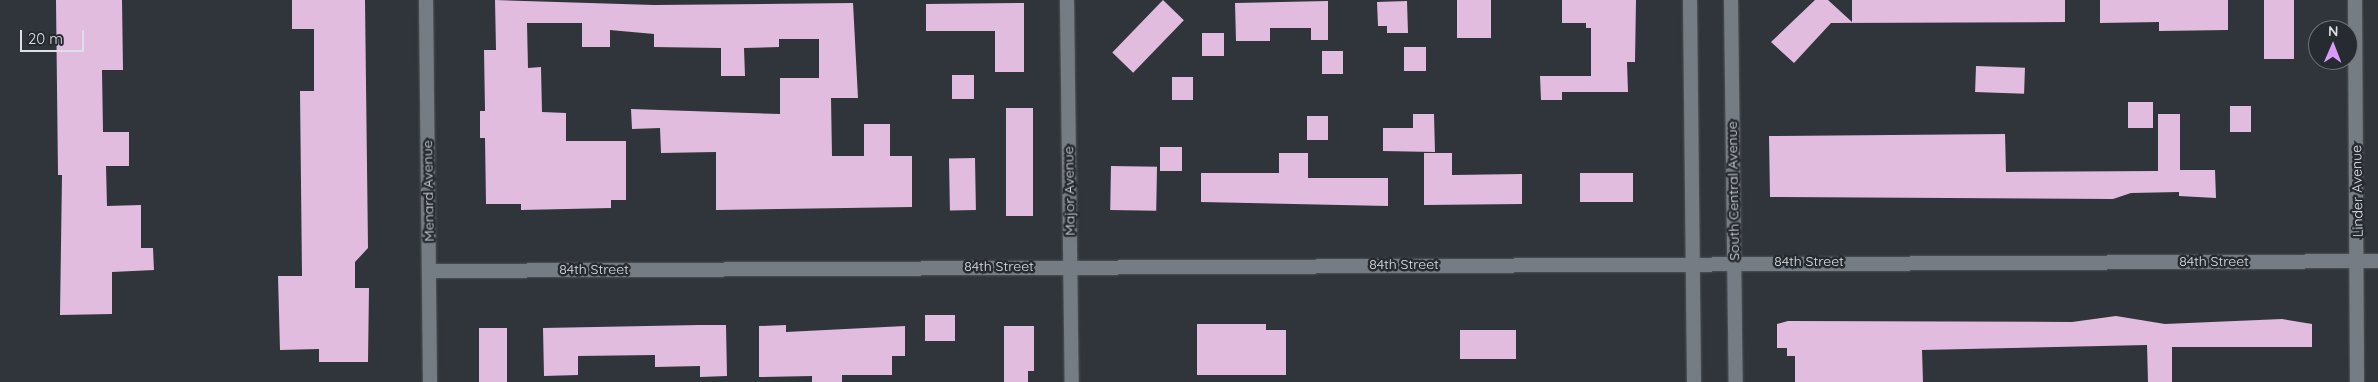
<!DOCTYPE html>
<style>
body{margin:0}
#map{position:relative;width:2378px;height:382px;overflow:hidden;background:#30353b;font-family:Quicksand,sans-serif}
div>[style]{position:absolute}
.building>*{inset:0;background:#e1bcdf;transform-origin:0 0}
.roads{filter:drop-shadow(0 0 1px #4f5458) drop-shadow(0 0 1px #4f5458)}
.minor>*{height:14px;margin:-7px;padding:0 7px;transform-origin:7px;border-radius:7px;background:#767c83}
.tertiary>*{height:14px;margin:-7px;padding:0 7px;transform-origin:7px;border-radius:7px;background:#767c83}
span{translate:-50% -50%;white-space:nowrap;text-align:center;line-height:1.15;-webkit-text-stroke:5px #262b31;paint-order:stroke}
.street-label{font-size:14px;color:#dde0e4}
.north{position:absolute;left:2308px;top:20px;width:50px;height:50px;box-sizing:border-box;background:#262b31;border:1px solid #6f7379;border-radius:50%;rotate:1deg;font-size:14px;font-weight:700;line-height:20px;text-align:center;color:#dde0e4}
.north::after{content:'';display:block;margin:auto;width:18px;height:22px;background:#da9af7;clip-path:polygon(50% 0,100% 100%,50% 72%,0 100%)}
.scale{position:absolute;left:20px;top:30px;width:64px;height:22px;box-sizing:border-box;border:2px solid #dde0e4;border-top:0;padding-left:6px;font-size:15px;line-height:18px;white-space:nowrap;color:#dde0e4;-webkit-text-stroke:4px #262b31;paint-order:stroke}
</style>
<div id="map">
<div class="building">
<div style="clip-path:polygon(56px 0,122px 0,123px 70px,102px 70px,103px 132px,129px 132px,129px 166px,106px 166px,107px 206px,141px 205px,141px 248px,153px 248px,154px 270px,112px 272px,112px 314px,60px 315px,62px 175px,58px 175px)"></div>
<div style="clip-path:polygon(292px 0,365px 0,368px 248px,355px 262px,355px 288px,369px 288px,368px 362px,319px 362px,319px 349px,280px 350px,278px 276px,302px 276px,300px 91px,314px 91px,314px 29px,292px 29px)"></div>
<div style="clip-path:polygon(495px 0,654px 5px,853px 3px,858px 98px,831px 98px,832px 156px,864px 156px,864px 124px,890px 124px,890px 156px,912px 156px,912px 207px,716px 210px,716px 152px,661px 153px,660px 128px,632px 129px,631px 109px,780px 114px,780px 78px,819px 78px,819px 39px,779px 39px,779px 47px,744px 48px,745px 76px,721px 76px,721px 48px,654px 47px,654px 34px,610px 30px,610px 47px,582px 47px,582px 23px,527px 23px,528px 68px,541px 67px,542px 112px,566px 113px,566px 141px,626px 141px,626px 200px,611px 200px,611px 208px,521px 210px,521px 204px,486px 204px,485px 138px,480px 138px,480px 111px,485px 111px,484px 50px,496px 50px)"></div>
<div style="left:1163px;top:0;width:29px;height:73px;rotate:44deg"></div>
<div style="left:1457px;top:0;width:34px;height:38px"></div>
<div style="clip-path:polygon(1562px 0,1636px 0,1635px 62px,1627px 62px,1628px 92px,1562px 92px,1562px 100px,1541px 100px,1540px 76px,1591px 76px,1591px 28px,1586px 28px,1586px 23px,1562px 23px)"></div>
<div style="clip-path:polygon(1815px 0,1828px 0,1852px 22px,1852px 0,2065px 0,2065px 22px,1831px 23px,1794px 63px,1771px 42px)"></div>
<div style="clip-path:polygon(2100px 0,2228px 0,2228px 30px,2159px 31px,2159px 22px,2100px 23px)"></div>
<div style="left:2264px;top:0;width:30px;height:59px"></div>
<div style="clip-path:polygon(1328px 1px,1328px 40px,1311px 40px,1311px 28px,1270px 28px,1270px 41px,1236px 41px,1235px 3px)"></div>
<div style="clip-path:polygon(1407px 1px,1408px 33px,1387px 33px,1387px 26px,1378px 26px,1377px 2px)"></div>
<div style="clip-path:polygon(1024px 3px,1024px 72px,995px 72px,995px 31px,926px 31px,926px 4px)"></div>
<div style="left:1202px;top:33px;width:22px;height:23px"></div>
<div style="left:1404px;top:47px;width:22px;height:24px"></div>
<div style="left:1322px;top:51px;width:21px;height:23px"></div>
<div style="left:1976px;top:66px;width:49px;height:26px;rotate:2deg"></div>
<div style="left:952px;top:75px;width:22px;height:24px"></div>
<div style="left:1172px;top:77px;width:21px;height:23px"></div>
<div style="left:2128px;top:102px;width:25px;height:26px"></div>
<div style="left:2230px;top:106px;width:21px;height:26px"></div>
<div style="left:1006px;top:108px;width:27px;height:108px"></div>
<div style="clip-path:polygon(1413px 114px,1434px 114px,1435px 152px,1383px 151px,1383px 128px,1413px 128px)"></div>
<div style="clip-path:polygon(2158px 114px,2180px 114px,2180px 170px,2215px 170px,2216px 198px,2179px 196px,2179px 192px,2131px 193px,2113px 199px,1770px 197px,1769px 136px,2005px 134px,2006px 172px,2158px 171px)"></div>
<div style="left:1307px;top:116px;width:21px;height:24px"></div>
<div style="left:1160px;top:147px;width:22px;height:24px"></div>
<div style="clip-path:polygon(1279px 153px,1308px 153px,1308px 178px,1388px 178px,1388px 206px,1201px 202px,1201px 173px,1279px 173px)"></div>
<div style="clip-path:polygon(1424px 153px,1452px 153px,1452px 175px,1522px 174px,1522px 204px,1424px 205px)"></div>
<div style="left:975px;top:158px;width:52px;height:26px;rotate:89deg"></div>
<div style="left:1111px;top:166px;width:46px;height:44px;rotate:1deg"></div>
<div style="left:1580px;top:173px;width:53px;height:29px"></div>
<div style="left:925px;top:315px;width:30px;height:26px"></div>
<div style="clip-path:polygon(2116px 316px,2165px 324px,2282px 319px,2312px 324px,2312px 347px,2172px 347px,2172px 382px,2148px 382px,2147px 345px,1922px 350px,1923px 382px,1795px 382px,1795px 356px,1787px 356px,1787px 348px,1777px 348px,1777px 324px,1788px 321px,2072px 322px)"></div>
<div style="clip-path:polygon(1197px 324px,1266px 324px,1266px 330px,1286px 330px,1286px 375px,1197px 375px)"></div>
<div style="clip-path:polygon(699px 325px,726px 325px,727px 376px,700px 377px,700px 366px,655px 367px,655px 355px,578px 356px,578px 375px,544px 376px,543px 328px)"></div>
<div style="clip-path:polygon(786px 325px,786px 332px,905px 326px,905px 356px,892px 356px,892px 375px,842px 375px,842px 382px,812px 382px,812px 376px,759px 377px,759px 326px)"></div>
<div style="clip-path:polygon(1004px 326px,1034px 326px,1034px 371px,1028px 371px,1028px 382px,1004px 382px)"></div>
<div style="left:479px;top:328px;width:28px;height:54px"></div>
<div style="left:1516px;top:330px;width:29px;height:56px;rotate:90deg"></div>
</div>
<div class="roads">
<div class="minor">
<div style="left:426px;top:0;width:382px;rotate:89.4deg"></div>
<div style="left:1067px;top:0;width:382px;rotate:89.3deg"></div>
<div style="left:2355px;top:0;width:382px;rotate:89.7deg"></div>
<div style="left:429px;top:271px;width:1949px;rotate:-0.29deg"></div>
</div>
<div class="tertiary">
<div style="left:1690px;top:0;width:382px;rotate:89.4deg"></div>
<div style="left:1731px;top:0;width:382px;rotate:89.3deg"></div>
</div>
</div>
<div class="street-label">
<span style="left:428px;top:191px;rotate:-91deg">Menard Avenue</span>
<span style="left:1069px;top:191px;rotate:-91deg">Major Avenue</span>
<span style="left:1733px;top:191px;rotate:-91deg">South Central Avenue</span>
<span style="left:2357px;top:191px;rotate:-91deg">Linder Avenue</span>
<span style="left:1809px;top:261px">84th Street</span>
<span style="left:2214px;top:261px">84th Street</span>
<span style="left:1404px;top:264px">84th Street</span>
<span style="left:999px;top:266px">84th Street</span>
<span style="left:594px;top:269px">84th Street</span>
</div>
<div class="north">N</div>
<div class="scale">20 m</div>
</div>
